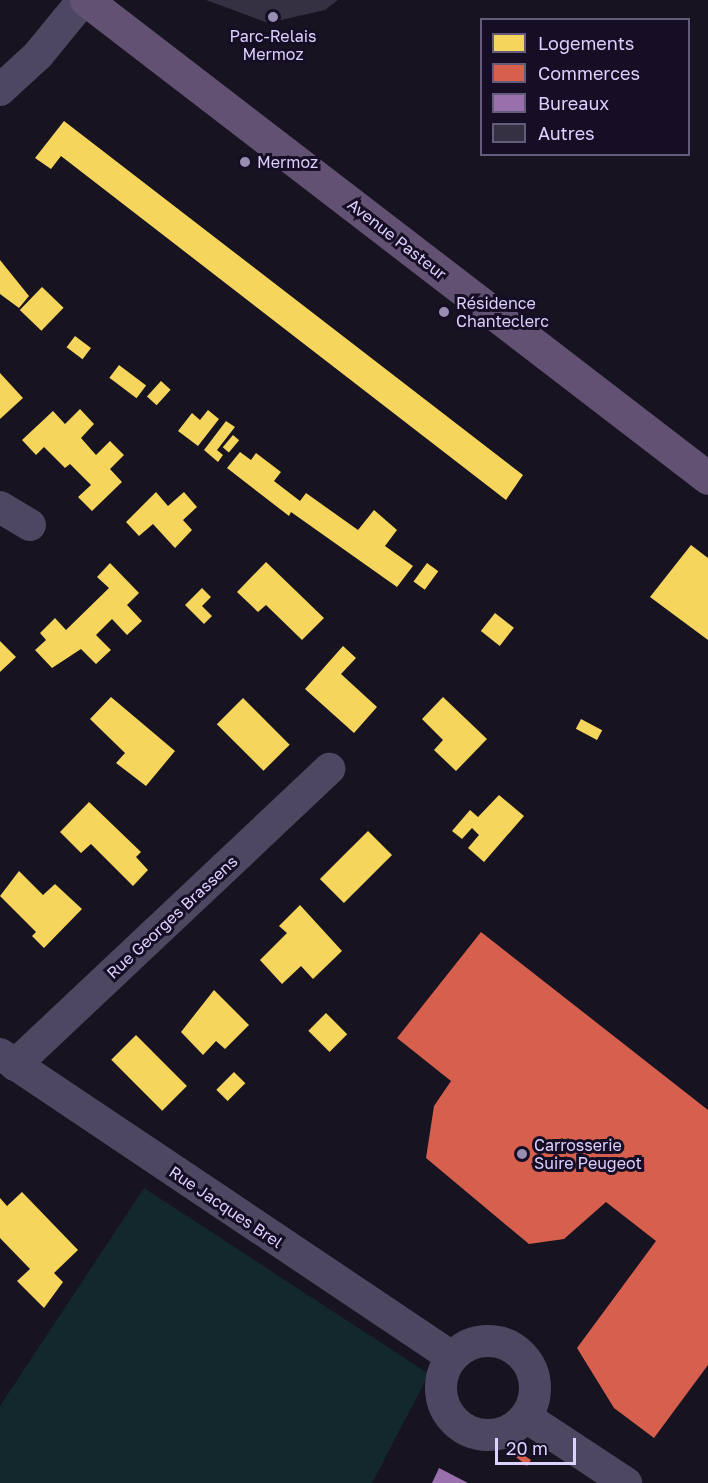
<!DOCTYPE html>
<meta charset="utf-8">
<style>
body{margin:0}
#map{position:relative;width:708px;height:1483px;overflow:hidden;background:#171320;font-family:"Golos Text",sans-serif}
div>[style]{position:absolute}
.green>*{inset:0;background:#12282d}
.homes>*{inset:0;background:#f6d55c;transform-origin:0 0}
.shops>*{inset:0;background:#d6604d}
.offices>*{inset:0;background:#9970ab}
.building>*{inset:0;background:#363142}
.minor>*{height:32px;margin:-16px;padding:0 16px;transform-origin:16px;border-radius:16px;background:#4d4761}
.minor>.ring{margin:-16px;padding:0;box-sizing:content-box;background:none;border:32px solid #4d4761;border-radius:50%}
.major>*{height:33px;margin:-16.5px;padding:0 16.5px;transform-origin:16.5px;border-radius:16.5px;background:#625172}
.dots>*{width:16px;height:16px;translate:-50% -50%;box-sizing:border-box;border:3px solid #150e25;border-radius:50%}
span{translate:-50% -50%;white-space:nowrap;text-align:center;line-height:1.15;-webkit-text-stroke:6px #150e25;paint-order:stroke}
.poi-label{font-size:16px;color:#ddd1ff}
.left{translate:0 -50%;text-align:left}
.street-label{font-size:16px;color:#ddd1ff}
.legend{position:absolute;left:480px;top:18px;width:210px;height:138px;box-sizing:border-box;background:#150e25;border:2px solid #655c7c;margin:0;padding:8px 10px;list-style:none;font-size:18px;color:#ddd1ff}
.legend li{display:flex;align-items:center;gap:12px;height:30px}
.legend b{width:30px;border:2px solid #655c7c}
.scale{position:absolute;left:495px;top:1438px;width:81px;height:27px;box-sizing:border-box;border:3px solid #ddd1ff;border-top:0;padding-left:8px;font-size:18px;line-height:21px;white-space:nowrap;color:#ddd1ff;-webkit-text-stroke:4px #150e25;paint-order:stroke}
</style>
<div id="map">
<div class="green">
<div style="clip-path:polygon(144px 1188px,429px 1374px,372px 1483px,0 1483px,0 1406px)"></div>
</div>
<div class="homes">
<div style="clip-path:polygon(64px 121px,523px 475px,506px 500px,61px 156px,51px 169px,35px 158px)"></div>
<div style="clip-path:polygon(0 260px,29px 296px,19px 308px,0 294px)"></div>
<div style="left:42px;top:287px;width:30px;height:32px;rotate:44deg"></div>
<div style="left:75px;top:336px;width:20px;height:14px;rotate:37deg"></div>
<div style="left:119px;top:365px;width:34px;height:16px;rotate:37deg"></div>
<div style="clip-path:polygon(0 373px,23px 398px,0 419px)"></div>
<div style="left:161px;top:381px;width:13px;height:21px;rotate:42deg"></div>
<div style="clip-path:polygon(80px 409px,94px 424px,81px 438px,96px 455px,110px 441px,124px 455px,110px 469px,122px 482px,92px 511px,78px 497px,91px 485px,70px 464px,65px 468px,44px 447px,36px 455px,22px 440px,53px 411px,65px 424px)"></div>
<div style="clip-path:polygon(208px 410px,219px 419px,198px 446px,178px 431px,192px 413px,200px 420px)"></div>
<div style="clip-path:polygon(226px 421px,235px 427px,217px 450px,223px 455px,218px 462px,204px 450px)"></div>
<div style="left:233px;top:435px;width:8px;height:16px;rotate:40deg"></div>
<div style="clip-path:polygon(240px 452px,251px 460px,256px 453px,281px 472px,274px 481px,300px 501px,306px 493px,358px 530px,374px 510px,397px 530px,385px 546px,413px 566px,397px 587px,291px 512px,289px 516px,227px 468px)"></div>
<div style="clip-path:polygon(156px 492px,168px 506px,184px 492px,197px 507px,183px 520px,192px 530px,175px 548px,153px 524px,139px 536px,126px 522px)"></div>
<div style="clip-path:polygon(691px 545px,708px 558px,708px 640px,650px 597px)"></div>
<div style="clip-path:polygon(266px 562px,324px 618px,302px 640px,266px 605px,258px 612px,237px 592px)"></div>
<div style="clip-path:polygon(110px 563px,139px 593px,127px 605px,142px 621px,127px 635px,112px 619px,96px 635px,111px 650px,96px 664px,81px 649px,52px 668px,35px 650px,46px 640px,40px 633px,55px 618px,66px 630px,109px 588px,97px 577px)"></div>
<div style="left:427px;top:563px;width:14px;height:23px;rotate:36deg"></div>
<div style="clip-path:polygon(202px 588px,211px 597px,202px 606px,212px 616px,204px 624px,185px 605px)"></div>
<div style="left:495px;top:613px;width:24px;height:23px;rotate:38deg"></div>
<div style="clip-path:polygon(0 641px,16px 657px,0 672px)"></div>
<div style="clip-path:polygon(343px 646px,356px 658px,341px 674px,377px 707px,354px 733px,305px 689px)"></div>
<div style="clip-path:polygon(111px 697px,175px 751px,146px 786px,116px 763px,125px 753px,90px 719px)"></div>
<div style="clip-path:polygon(443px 697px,487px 739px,456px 771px,434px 750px,443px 740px,422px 719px)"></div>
<div style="left:243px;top:698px;width:66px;height:37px;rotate:45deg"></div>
<div style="left:581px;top:719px;width:24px;height:11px;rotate:28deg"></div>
<div style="clip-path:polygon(499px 795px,524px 816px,484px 862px,468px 848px,479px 835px,472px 828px,462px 839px,452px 831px,470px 810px,478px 817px)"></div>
<div style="clip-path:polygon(89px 802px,141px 852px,136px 857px,148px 870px,133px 886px,91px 844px,81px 853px,60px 832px)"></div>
<div style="left:368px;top:831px;width:34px;height:68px;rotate:45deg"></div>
<div style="clip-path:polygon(19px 871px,43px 895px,55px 884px,82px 909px,44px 948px,32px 936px,36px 932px,0 896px)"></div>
<div style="clip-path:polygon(300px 905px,342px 951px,313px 979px,301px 966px,282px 984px,260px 960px,287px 933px,279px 926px)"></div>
<div style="clip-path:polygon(214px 990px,249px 1025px,225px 1049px,216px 1041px,203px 1055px,181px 1032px)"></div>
<div style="left:326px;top:1013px;width:30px;height:25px;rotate:45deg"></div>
<div style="left:136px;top:1035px;width:72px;height:35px;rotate:45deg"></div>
<div style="left:234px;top:1072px;width:16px;height:25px;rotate:45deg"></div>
<div style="clip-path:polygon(22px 1192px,78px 1250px,54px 1273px,63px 1282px,44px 1308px,17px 1281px,30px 1269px,0 1238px,0 1198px,7px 1206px)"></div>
</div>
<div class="shops">
<div style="clip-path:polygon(481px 932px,708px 1110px,708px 1365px,654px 1438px,614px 1408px,577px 1348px,656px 1241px,606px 1202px,564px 1239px,529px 1244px,426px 1158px,434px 1106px,451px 1081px,397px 1038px)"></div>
<div style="clip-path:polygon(519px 1452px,531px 1460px,527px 1466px,516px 1457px)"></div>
</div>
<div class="offices">
<div style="clip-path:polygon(439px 1468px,468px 1483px,432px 1483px)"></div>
</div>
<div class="building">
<div style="clip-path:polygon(206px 0,338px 0,325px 10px,268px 23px)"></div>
</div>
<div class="minor">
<div style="left:0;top:90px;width:52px;rotate:-42.6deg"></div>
<div style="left:38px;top:55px;width:71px;rotate:-50.7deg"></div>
<div style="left:0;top:507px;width:35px;rotate:31deg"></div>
<div style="left:0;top:1054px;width:544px;rotate:33.84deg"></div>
<div style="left:15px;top:1065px;width:432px;rotate:-43.3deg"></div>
<div class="ring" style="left:441px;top:1341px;width:62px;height:62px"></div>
<div style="left:526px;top:1417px;width:120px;rotate:33.4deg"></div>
</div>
<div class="major">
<div style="left:86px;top:0;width:784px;rotate:37.54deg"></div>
</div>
<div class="dots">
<div style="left:273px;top:17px;background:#988eb1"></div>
<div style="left:245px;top:162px;background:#988eb1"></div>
<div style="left:444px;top:312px;background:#988eb1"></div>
<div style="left:522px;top:1154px;background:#988eb1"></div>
</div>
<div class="poi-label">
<span style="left:273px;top:45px">Parc-Relais<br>Mermoz</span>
<span class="left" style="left:257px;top:162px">Mermoz</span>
<span class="left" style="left:456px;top:312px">Résidence<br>Chanteclerc</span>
<span class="left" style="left:534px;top:1154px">Carrosserie<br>Suire Peugeot</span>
</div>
<div class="street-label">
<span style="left:397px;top:239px;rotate:38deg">Avenue Pasteur</span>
<span style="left:172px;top:917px;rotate:-43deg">Rue Georges Brassens</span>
<span style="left:226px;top:1207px;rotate:34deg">Rue Jacques Brel</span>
</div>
<ul class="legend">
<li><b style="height:16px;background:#f6d55c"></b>Logements</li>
<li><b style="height:16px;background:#d6604d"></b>Commerces</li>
<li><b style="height:16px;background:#9970ab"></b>Bureaux</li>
<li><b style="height:16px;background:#363142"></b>Autres</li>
</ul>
<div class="scale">20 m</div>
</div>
